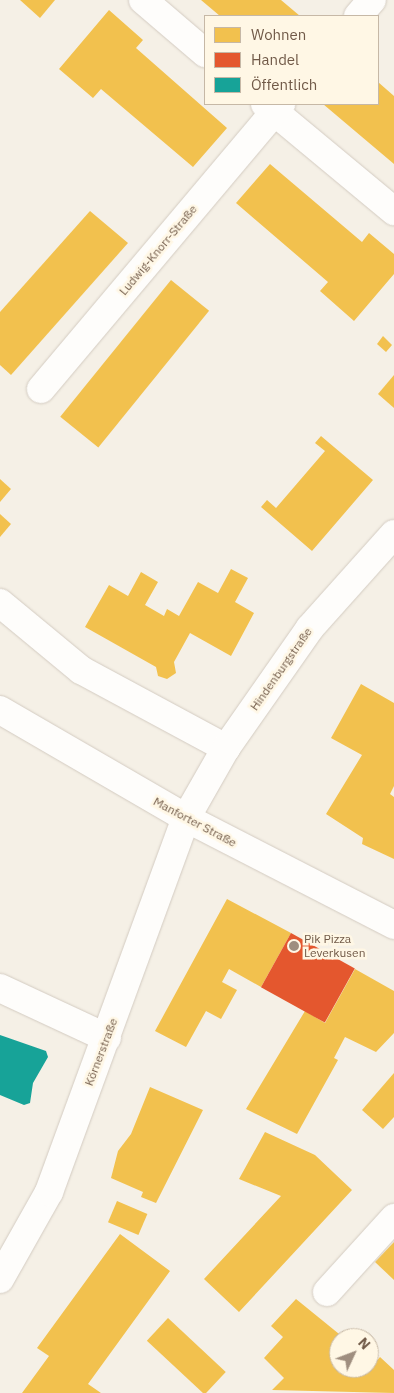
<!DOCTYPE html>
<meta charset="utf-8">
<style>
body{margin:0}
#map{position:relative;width:394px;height:1393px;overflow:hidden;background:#f5f0e6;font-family:"IBM Plex Sans",sans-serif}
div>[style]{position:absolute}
.homes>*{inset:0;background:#f2c14e;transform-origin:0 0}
.shops>*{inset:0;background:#e4572e;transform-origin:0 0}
.public>*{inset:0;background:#17a398}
.roads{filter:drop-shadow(0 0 1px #d3cbc1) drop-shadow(0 0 1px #d3cbc1)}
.minor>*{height:28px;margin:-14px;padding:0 14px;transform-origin:14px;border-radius:14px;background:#fefdfb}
.dots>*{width:14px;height:14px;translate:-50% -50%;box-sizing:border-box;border:2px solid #fff7e5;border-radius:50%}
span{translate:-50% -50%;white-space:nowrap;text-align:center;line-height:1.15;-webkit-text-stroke:5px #fff7e5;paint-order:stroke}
.street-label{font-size:12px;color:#715a48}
.poi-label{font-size:12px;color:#715a48}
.left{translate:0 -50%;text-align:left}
.legend{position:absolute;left:204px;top:15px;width:175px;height:90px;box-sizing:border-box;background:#fff7e5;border:1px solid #c6b8a6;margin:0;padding:6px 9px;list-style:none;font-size:15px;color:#715a48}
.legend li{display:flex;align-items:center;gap:10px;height:25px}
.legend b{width:25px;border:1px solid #c6b8a6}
.north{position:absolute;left:329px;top:1328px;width:50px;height:50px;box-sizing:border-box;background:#fff7e5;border:1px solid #c6b8a6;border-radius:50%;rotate:47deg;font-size:14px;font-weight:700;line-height:20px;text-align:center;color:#715a48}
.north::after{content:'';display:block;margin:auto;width:18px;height:22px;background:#9f8e7f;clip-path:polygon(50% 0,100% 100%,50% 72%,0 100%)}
</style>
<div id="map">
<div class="homes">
<div style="clip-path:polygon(20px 0,55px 0,40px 18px)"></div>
<div style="clip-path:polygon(201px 0,281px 0,300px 16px,220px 16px)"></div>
<div style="clip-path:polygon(109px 10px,143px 40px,136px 48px,227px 128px,193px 167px,101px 89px,93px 98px,59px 69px)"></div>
<div style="clip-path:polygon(378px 82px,394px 96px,394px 164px,323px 104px,378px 104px)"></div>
<div style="clip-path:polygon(270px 164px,362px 242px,369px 233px,394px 254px,394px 274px,354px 321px,320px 291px,328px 282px,236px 203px)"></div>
<div style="clip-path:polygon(90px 211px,128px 243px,11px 375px,0 365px,0 312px)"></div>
<div style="left:171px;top:280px;width:49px;height:176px;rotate:39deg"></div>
<div style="clip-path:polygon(383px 336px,392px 345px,386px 352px,377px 344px)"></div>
<div style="clip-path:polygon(394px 375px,394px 408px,378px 394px)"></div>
<div style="clip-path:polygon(321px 436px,373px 480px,312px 551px,261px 507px,267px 500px,276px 508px,325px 451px,315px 443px)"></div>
<div style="clip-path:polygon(0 479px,11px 489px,0 502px)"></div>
<div style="clip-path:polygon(0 514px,11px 524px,0 537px)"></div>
<div style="clip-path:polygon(231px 569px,248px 578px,235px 602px,254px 613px,231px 656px,190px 633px,174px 662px,176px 673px,167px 679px,158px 676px,156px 667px,85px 627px,109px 585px,128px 596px,141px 572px,158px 582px,145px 605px,164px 616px,167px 609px,179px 616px,198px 582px,218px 593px)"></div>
<div style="clip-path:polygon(361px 684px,394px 703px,394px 786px,390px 794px,394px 797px,394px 859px,362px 844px,363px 838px,326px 814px,362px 755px,331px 738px)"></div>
<div style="clip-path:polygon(227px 899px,291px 933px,261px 987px,229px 969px,222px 982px,237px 990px,221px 1019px,206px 1011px,186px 1047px,155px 1031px)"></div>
<div style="clip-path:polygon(355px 969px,394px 991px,394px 1033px,376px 1052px,345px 1037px,334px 1058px,338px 1060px,297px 1134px,246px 1109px,305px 1011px,325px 1023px)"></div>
<div style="clip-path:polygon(394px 1073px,394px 1117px,383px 1129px,362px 1110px)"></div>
<div style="clip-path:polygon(150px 1087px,203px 1110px,156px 1203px,141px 1197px,143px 1192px,111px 1178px,118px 1151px,131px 1134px)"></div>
<div style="clip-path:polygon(265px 1132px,315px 1155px,352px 1190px,239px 1312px,204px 1279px,281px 1196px,239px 1179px)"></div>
<div style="left:117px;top:1201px;width:33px;height:23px;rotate:23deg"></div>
<div style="clip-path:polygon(120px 1234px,170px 1271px,88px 1384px,101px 1393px,22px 1393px,49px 1356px,37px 1348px)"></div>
<div style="clip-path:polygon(394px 1242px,394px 1280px,375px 1262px)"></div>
<div style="clip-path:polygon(296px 1299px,344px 1338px,339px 1338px,339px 1368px,369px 1368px,369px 1361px,373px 1365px,380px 1357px,394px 1370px,394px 1393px,272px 1390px,284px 1378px,264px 1358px,283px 1337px,271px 1326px)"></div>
<div style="left:168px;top:1318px;width:79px;height:31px;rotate:43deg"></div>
</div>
<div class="shops">
<div style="left:291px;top:933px;width:73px;height:62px;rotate:29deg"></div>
</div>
<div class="public">
<div style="clip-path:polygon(0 1035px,46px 1051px,48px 1057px,33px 1083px,30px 1103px,24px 1105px,0 1095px)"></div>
</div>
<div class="roads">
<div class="minor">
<div style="left:143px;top:0;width:82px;rotate:40.5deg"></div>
<div style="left:358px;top:16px;width:21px;rotate:-49deg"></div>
<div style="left:265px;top:104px;width:168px;rotate:39.7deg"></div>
<div style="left:41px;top:389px;width:373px;rotate:-49.9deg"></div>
<div style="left:0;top:603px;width:105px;rotate:39.6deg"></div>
<div style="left:81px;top:670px;width:165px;rotate:28.3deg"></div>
<div style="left:0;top:710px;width:215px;rotate:30.1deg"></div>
<div style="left:186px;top:818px;width:234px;rotate:27.2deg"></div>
<div style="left:0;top:988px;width:118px;rotate:25deg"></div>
<div style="left:0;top:1279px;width:100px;rotate:-60.6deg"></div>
<div style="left:49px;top:1192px;width:398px;rotate:-69.9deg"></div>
<div style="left:186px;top:818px;width:81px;rotate:-60.3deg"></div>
<div style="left:226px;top:748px;width:146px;rotate:-55deg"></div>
<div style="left:310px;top:628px;width:126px;rotate:-48.2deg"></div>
<div style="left:327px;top:1292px;width:100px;rotate:-47.8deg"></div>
</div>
</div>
<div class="dots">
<div style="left:294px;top:946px;background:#9f8e7f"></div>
</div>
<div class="street-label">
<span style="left:158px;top:250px;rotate:-50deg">Ludwig-Knorr-Straße</span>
<span style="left:281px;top:669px;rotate:-55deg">Hindenburgstraße</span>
<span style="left:195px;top:822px;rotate:28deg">Manforter Straße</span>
<span style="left:101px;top:1052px;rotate:-69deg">Körnerstraße</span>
</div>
<div class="poi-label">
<span class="left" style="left:304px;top:946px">Pik Pizza<br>Leverkusen</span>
</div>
<ul class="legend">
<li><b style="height:14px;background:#f2c14e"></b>Wohnen</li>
<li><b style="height:14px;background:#e4572e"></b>Handel</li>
<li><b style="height:14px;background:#17a398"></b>Öffentlich</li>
</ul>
<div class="north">N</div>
</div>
